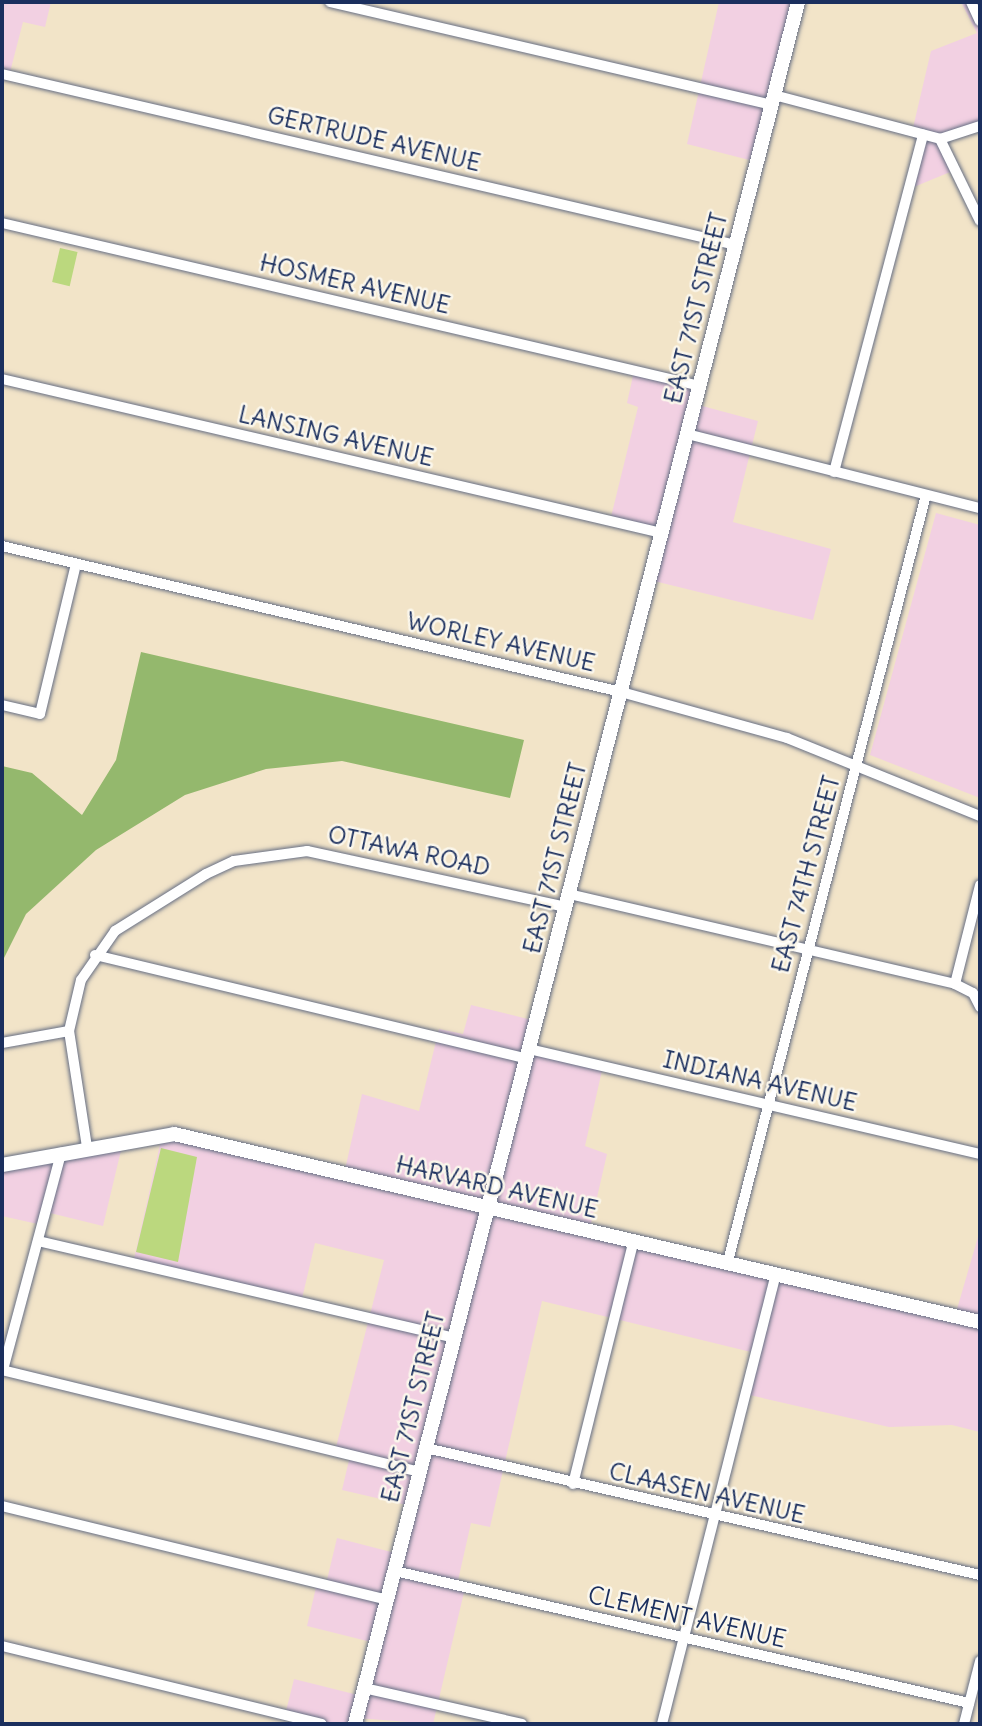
<!DOCTYPE html>
<style>
body{margin:0}
#map{position:relative;width:982px;height:1726px;overflow:hidden;background:#f2e4c8;font-family:Delius,sans-serif}
div>[style]{position:absolute}
.built>*{inset:0;background:#f2d0e2}
.green>*{inset:0;background:#bbd87e;transform-origin:0 0}
.forest>*{inset:0;background:#94b86d}
.roads{filter:drop-shadow(0 0 2px #666e83) drop-shadow(0 0 2px #666e83)}
.minor>*{height:10px;margin:-5px;padding:0 5px;transform-origin:5px;border-radius:5px;background:#fff}
.major>*{height:14px;margin:-7px;padding:0 7px;transform-origin:7px;border-radius:7px;background:#fff}
span{translate:-50% -50%;white-space:nowrap;text-align:center;line-height:1.15;-webkit-text-stroke:5px #fbf7ec;paint-order:stroke}
.street-label{font-size:24px;color:#1b2f5e}
.frame{position:absolute;inset:0;border:4px solid #1b2f5e;pointer-events:none}
</style>
<div id="map">
<div class="built">
<div style="clip-path:polygon(2px 2px,51px 2px,45px 27px,23px 22px,9px 76px,2px 74px)"></div>
<div style="clip-path:polygon(719px 2px,798px 2px,757px 162px,687px 144px)"></div>
<div style="clip-path:polygon(961px 2px,980px 2px,980px 126px,940px 139px,955px 170px,909px 189px,923px 135px,912px 132px,931px 51px,977px 33px)"></div>
<div style="clip-path:polygon(634px 371px,700px 386px,695px 404px,758px 421px,733px 522px,831px 549px,813px 620px,650px 580px,662px 533px,610px 521px,638px 407px,627px 403px)"></div>
<div style="clip-path:polygon(936px 513px,980px 525px,980px 798px,870px 755px)"></div>
<div style="clip-path:polygon(471px 1005px,536px 1021px,529px 1048px,603px 1066px,585px 1146px,607px 1154px,589px 1232px,955px 1316px,980px 1230px,980px 1432px,952px 1425px,889px 1427px,745px 1394px,755px 1353px,542px 1301px,490px 1527px,471px 1523px,457px 1585px,465px 1588px,433px 1724px,357px 1718px,355px 1724px,322px 1724px,285px 1715px,294px 1679px,362px 1696px,375px 1643px,307px 1626px,317px 1583px,326px 1584px,337px 1538px,399px 1554px,411px 1506px,342px 1490px,350px 1456px,335px 1451px,384px 1260px,315px 1243px,301px 1303px,133px 1263px,162px 1136px,344px 1174px,362px 1094px,419px 1111px,439px 1029px,463px 1034px)"></div>
<div style="clip-path:polygon(123px 1142px,103px 1226px,46px 1212px,42px 1225px,2px 1216px,2px 1165px)"></div>
</div>
<div class="green">
<div style="left:60px;top:248px;width:18px;height:35px;rotate:13deg"></div>
<div style="clip-path:polygon(161px 1148px,197px 1157px,178px 1262px,136px 1252px)"></div>
</div>
<div class="forest">
<div style="clip-path:polygon(141px 652px,524px 740px,510px 798px,342px 761px,266px 769px,185px 795px,96px 850px,26px 914px,2px 962px,2px 766px,32px 773px,82px 815px,116px 760px)"></div>
</div>
<div class="roads">
<div class="minor">
<div style="left:330px;top:2px;width:454px;rotate:13.1deg"></div>
<div style="left:971px;top:2px;width:21px;rotate:65deg"></div>
<div style="left:2px;top:74px;width:754px;rotate:13.11deg"></div>
<div style="left:774px;top:95px;width:172px;rotate:14.8deg"></div>
<div style="left:940px;top:139px;width:42px;rotate:-18deg"></div>
<div style="left:940px;top:139px;width:91px;rotate:64deg"></div>
<div style="left:2px;top:223px;width:717px;rotate:13.14deg"></div>
<div style="left:2px;top:379px;width:678px;rotate:13.13deg"></div>
<div style="left:687px;top:434px;width:302px;rotate:14.2deg"></div>
<div style="left:834px;top:472px;width:349px;rotate:-75.2deg"></div>
<div style="left:2px;top:546px;width:636px;rotate:13.27deg"></div>
<div style="left:621px;top:692px;width:172px;rotate:15.5deg"></div>
<div style="left:787px;top:738px;width:208px;rotate:22deg"></div>
<div style="left:2px;top:705px;width:39px;rotate:13deg"></div>
<div style="left:40px;top:714px;width:154px;rotate:-76.5deg"></div>
<div style="left:569px;top:894px;width:396px;rotate:13.1deg"></div>
<div style="left:955px;top:984px;width:20px;rotate:27deg"></div>
<div style="left:973px;top:993px;width:16px;rotate:63deg"></div>
<div style="left:95px;top:955px;width:444px;rotate:13.5deg"></div>
<div style="left:955px;top:984px;width:102px;rotate:-75.8deg"></div>
<div style="left:2px;top:1043px;width:68px;rotate:-10.2deg"></div>
<div style="left:529px;top:1049px;width:463px;rotate:13.1deg"></div>
<div style="left:87px;top:1147px;width:117px;rotate:-98.8deg"></div>
<div style="left:69px;top:1031px;width:52px;rotate:-76.8deg"></div>
<div style="left:81px;top:980px;width:60px;rotate:-55.2deg"></div>
<div style="left:115px;top:931px;width:107px;rotate:-32.1deg"></div>
<div style="left:206px;top:874px;width:31px;rotate:-25deg"></div>
<div style="left:234px;top:861px;width:74px;rotate:-7.8deg"></div>
<div style="left:307px;top:851px;width:265px;rotate:12.2deg"></div>
<div style="left:38px;top:1241px;width:427px;rotate:13.1deg"></div>
<div style="left:727px;top:1265px;width:795px;rotate:-75.51deg"></div>
<div style="left:2px;top:1370px;width:430px;rotate:13.7deg"></div>
<div style="left:3px;top:1370px;width:225px;rotate:-75deg"></div>
<div style="left:426px;top:1448px;width:568px;rotate:12.91deg"></div>
<div style="left:573px;top:1484px;width:248px;rotate:-76deg"></div>
<div style="left:2px;top:1506px;width:396px;rotate:13.7deg"></div>
<div style="left:395px;top:1571px;width:589px;rotate:12.95deg"></div>
<div style="left:2px;top:1646px;width:329px;rotate:13.7deg"></div>
<div style="left:364px;top:1688px;width:162px;rotate:12.8deg"></div>
<div style="left:662px;top:1724px;width:462px;rotate:-75.8deg"></div>
<div style="left:964px;top:1724px;width:65px;rotate:-75.7deg"></div>
</div>
<div class="major">
<div style="left:2px;top:1165px;width:175px;rotate:-10.2deg"></div>
<div style="left:174px;top:1134px;width:828px;rotate:13.13deg"></div>
<div style="left:355px;top:1724px;width:1778px;rotate:-75.57deg"></div>
</div>
</div>
<div class="street-label">
<span style="left:374px;top:139px;rotate:13deg">GERTRUDE AVENUE</span>
<span style="left:355px;top:284px;rotate:13deg">HOSMER AVENUE</span>
<span style="left:696px;top:308px;rotate:-76deg">EAST 71ST STREET</span>
<span style="left:336px;top:436px;rotate:13deg">LANSING AVENUE</span>
<span style="left:501px;top:642px;rotate:13deg">WORLEY AVENUE</span>
<span style="left:409px;top:851px;rotate:12deg">OTTAWA ROAD</span>
<span style="left:555px;top:858px;rotate:-76deg">EAST 71ST STREET</span>
<span style="left:806px;top:874px;rotate:-75deg">EAST 74TH STREET</span>
<span style="left:760px;top:1081px;rotate:13deg">INDIANA AVENUE</span>
<span style="left:497px;top:1187px;rotate:13deg">HARVARD AVENUE</span>
<span style="left:413px;top:1407px;rotate:-76deg">EAST 71ST STREET</span>
<span style="left:707px;top:1493px;rotate:13deg">CLAASEN AVENUE</span>
<span style="left:687px;top:1617px;rotate:13deg">CLEMENT AVENUE</span>
</div>
<div class="frame"></div>
</div>
